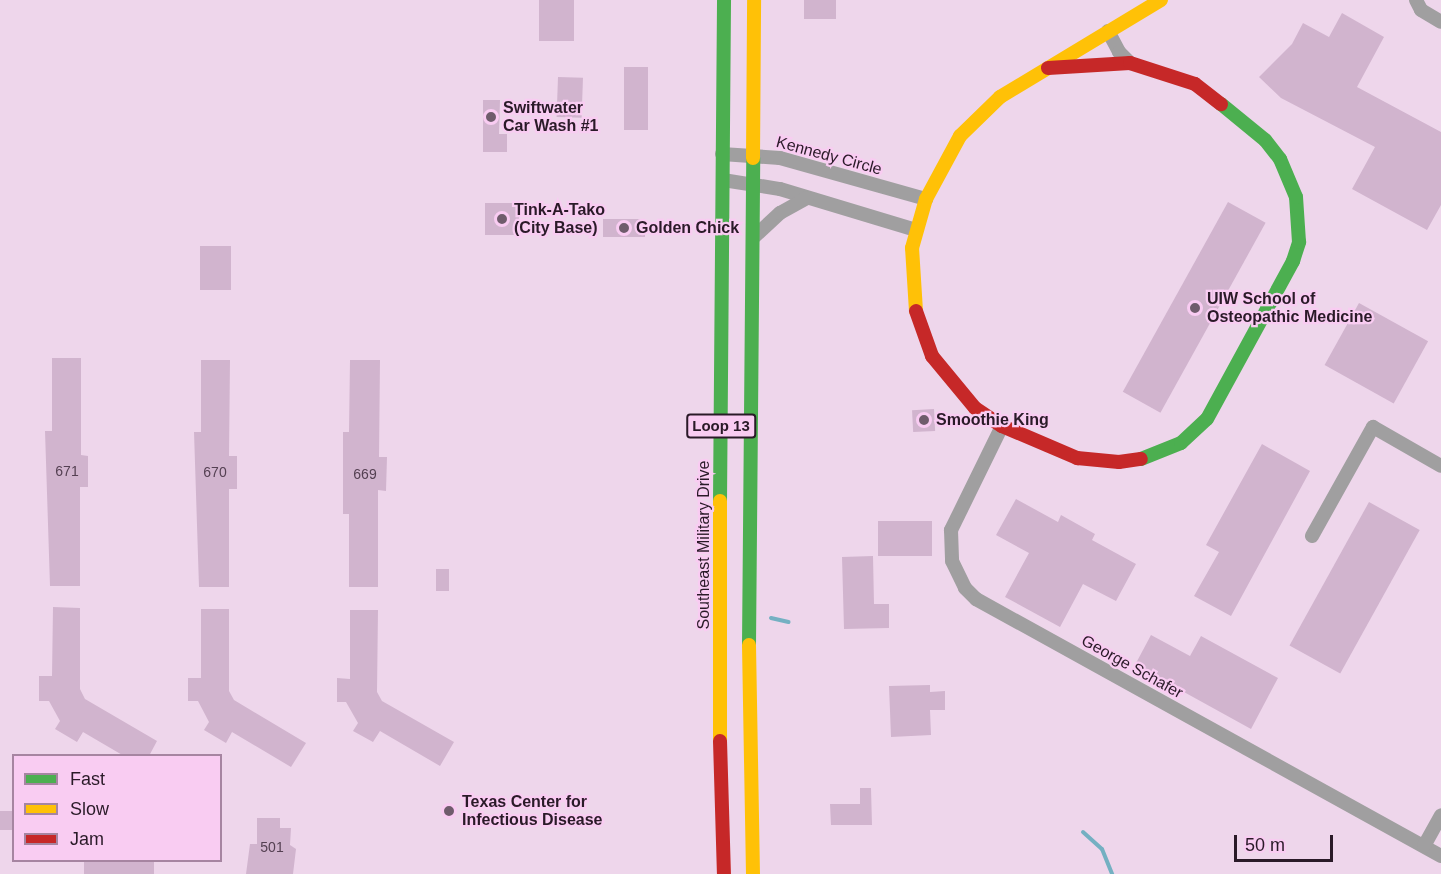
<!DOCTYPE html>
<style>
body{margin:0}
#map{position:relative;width:1441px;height:874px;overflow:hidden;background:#eed6eb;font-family:Arial,sans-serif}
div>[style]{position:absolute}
.stream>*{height:4px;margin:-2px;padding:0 2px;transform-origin:2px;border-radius:2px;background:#74b0c2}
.building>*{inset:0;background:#d1b4ce;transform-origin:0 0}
.street>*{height:14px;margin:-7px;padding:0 7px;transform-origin:7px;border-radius:7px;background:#a09fa0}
.fast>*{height:14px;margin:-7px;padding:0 7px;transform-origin:7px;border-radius:7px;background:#4caf50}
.slow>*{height:14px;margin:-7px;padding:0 7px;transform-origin:7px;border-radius:7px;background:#ffc107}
.jam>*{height:14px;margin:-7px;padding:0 7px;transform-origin:7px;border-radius:7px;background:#c62828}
.dots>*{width:16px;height:16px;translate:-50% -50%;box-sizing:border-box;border:3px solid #f9ccf2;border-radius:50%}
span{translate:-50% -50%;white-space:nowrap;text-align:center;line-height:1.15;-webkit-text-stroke:4.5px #f9ccf2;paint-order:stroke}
.number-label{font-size:14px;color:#544052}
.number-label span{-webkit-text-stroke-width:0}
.shield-label span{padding:2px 4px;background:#f9ccf2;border:2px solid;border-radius:4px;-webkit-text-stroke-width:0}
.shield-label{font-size:15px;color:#2a1a28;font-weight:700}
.poi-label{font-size:16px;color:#2a1a28;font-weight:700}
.left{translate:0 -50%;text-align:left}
.street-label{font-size:16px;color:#2a1a28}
.legend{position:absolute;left:12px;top:754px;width:210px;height:108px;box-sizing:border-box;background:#f9ccf2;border:2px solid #a685a1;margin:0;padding:8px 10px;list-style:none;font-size:18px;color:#2a1a28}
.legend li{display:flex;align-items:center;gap:12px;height:30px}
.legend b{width:30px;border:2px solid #a685a1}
.scale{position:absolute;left:1234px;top:835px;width:99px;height:27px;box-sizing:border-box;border:3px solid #2a1a28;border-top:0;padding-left:8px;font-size:18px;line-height:21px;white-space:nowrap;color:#2a1a28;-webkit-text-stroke:4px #f9ccf2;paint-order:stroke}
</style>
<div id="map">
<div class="stream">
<div style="left:771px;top:618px;width:18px;rotate:13deg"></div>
<div style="left:1083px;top:832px;width:25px;rotate:42deg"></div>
<div style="left:1102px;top:849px;width:27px;rotate:68deg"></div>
</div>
<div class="building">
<div style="left:539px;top:0;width:35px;height:41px"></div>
<div style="left:804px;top:0;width:32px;height:19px"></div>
<div style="clip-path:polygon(1342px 13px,1384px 37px,1357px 87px,1441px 132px,1441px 205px,1427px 230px,1352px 189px,1375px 147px,1281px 98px,1259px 77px,1292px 44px,1303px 23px,1329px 37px)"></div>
<div style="left:624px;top:67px;width:24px;height:63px"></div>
<div style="left:558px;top:77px;width:25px;height:40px;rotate:2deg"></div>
<div style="clip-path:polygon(483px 100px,500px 100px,499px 134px,507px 134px,507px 152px,483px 152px)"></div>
<div style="left:1228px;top:202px;width:43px;height:217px;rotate:29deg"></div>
<div style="left:485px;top:203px;width:34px;height:32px"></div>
<div style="left:603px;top:219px;width:42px;height:18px"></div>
<div style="left:200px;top:246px;width:31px;height:44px"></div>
<div style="left:1359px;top:303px;width:79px;height:71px;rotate:29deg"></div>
<div style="clip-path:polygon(52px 358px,81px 358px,81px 455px,88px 456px,88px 487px,80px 487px,80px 586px,50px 586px,45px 431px,52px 431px)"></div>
<div style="clip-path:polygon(201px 360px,230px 360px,229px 456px,237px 456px,237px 489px,229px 489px,229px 587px,199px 587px,194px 432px,201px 432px)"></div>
<div style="clip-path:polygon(350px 360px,380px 360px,379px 457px,387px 457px,386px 491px,378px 490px,378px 587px,349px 587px,349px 514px,343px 514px,343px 432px,349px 432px)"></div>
<div style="left:934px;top:409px;width:22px;height:22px;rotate:87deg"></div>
<div style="clip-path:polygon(1262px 444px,1310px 471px,1231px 616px,1194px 596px,1219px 552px,1206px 545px)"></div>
<div style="clip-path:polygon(1016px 499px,1058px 522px,1061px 515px,1095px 534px,1092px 540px,1136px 564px,1116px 601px,1083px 584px,1060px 627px,1005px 597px,1029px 553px,996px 535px)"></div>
<div style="left:1369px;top:502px;width:58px;height:164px;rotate:29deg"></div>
<div style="left:932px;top:521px;width:35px;height:54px;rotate:90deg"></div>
<div style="clip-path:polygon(873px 556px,874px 604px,889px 604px,889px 628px,844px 629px,842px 557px)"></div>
<div style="left:436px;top:569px;width:13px;height:22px"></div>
<div style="clip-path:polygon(53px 607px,80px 608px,80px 689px,85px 699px,157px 741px,149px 756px,124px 756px,83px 732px,77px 742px,55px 729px,60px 721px,49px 701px,39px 701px,39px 676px,52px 676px)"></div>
<div style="clip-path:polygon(201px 609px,229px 609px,229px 691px,234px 700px,306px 743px,291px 767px,232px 732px,226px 743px,204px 730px,209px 722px,198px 701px,188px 701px,188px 678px,201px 678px)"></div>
<div style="clip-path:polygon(350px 610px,378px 610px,377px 692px,382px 701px,454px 742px,440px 766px,380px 731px,373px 742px,353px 731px,358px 723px,346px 702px,337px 702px,337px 678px,350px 679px)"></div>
<div style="clip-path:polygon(1151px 635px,1190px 656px,1201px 636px,1278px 678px,1251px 729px,1135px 665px)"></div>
<div style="clip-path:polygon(930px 685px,930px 692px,945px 691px,945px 710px,930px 710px,931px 735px,891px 737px,889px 686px)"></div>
<div style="clip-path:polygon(860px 788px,871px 788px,872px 825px,831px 825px,830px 804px,860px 804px)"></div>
<div style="left:0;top:811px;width:14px;height:19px"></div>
<div style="clip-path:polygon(257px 818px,280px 818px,280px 828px,291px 828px,290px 845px,296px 849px,293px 874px,246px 874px,250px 844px,257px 844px)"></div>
<div style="left:84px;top:861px;width:70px;height:13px"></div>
</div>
<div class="street">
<div style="left:1416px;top:0;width:11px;rotate:63deg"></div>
<div style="left:1421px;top:10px;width:23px;rotate:31deg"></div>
<div style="left:1108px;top:31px;width:24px;rotate:62deg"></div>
<div style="left:1119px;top:52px;width:16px;rotate:45deg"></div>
<div style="left:722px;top:154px;width:58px;rotate:3.9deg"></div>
<div style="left:780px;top:158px;width:152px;rotate:15.7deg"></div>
<div style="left:723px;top:180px;width:58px;rotate:9deg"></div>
<div style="left:780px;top:189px;width:142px;rotate:16.8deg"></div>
<div style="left:753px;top:238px;width:37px;rotate:-43deg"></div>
<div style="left:780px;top:213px;width:31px;rotate:-29deg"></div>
<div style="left:1002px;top:426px;width:116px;rotate:116.1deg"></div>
<div style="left:951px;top:530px;width:31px;rotate:88deg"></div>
<div style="left:952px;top:561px;width:30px;rotate:64deg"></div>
<div style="left:965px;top:588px;width:16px;rotate:45deg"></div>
<div style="left:976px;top:599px;width:531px;rotate:28.93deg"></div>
<div style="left:1312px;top:536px;width:125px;rotate:-60.8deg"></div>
<div style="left:1373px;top:427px;width:78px;rotate:29.8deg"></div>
<div style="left:1424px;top:846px;width:35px;rotate:-61deg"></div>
</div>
<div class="fast">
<div style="left:1141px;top:459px;width:43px;rotate:-21.8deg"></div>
<div style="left:1181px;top:443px;width:35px;rotate:-43deg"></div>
<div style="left:1207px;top:419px;width:180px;rotate:-61.4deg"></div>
<div style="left:1293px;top:261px;width:20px;rotate:-72deg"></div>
<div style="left:1299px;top:242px;width:45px;rotate:-93.8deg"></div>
<div style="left:1296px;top:197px;width:41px;rotate:-112.8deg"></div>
<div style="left:1280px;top:159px;width:24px;rotate:-128deg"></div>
<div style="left:1265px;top:140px;width:57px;rotate:-140.7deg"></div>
<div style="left:720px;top:501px;width:501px;rotate:-89.54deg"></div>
<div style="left:749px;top:645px;width:487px;rotate:-89.5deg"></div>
</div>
<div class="slow">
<div style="left:753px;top:158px;width:158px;rotate:-89.6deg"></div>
<div style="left:916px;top:311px;width:63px;rotate:-93.6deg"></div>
<div style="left:912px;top:248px;width:51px;rotate:-74.1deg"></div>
<div style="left:926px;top:199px;width:72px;rotate:-61.6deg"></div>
<div style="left:960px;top:136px;width:56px;rotate:-44.3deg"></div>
<div style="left:1000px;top:97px;width:188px;rotate:-31.1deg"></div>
<div style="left:749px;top:645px;width:229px;rotate:89deg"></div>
<div style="left:720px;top:741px;width:240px;rotate:-90deg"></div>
</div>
<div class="jam">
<div style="left:1048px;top:68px;width:82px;rotate:-3.5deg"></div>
<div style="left:1130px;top:63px;width:68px;rotate:17.9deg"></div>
<div style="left:1195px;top:84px;width:33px;rotate:38deg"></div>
<div style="left:916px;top:311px;width:48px;rotate:70.4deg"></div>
<div style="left:932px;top:356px;width:67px;rotate:50.4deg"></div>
<div style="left:975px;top:408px;width:32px;rotate:34deg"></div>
<div style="left:1002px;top:426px;width:82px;rotate:23.1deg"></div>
<div style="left:1077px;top:458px;width:42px;rotate:5.4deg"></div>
<div style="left:1119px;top:462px;width:22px;rotate:-8deg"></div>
<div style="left:720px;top:741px;width:133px;rotate:88.3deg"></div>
</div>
<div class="dots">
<div style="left:491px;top:117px;background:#6f5c6c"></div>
<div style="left:502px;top:219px;background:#6f5c6c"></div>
<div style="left:624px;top:228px;background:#6f5c6c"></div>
<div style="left:1195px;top:308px;background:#6f5c6c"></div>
<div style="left:924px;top:420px;background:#6f5c6c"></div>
<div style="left:449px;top:811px;background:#6f5c6c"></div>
</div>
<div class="number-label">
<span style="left:67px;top:471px">671</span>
<span style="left:215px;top:472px">670</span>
<span style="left:365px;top:474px">669</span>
<span style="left:272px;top:847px">501</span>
</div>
<div class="shield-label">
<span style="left:721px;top:426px">Loop 13</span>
</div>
<div class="poi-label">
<span class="left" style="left:503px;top:117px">Swiftwater<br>Car Wash #1</span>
<span class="left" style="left:514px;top:219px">Tink-A-Tako<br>(City Base)</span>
<span class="left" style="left:636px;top:228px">Golden Chick</span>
<span class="left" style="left:1207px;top:308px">UIW School of<br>Osteopathic Medicine</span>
<span class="left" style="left:936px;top:420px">Smoothie King</span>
<span class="left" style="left:462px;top:811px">Texas Center for<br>Infectious Disease</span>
</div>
<div class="street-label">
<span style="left:829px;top:156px;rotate:15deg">Kennedy Circle</span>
<span style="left:704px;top:545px;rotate:-90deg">Southeast Military Drive</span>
<span style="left:1132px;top:667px;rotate:29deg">George Schafer</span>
</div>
<ul class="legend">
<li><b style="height:8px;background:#4caf50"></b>Fast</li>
<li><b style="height:8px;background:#ffc107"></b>Slow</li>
<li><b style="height:8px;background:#c62828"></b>Jam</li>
</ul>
<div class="scale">50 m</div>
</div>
